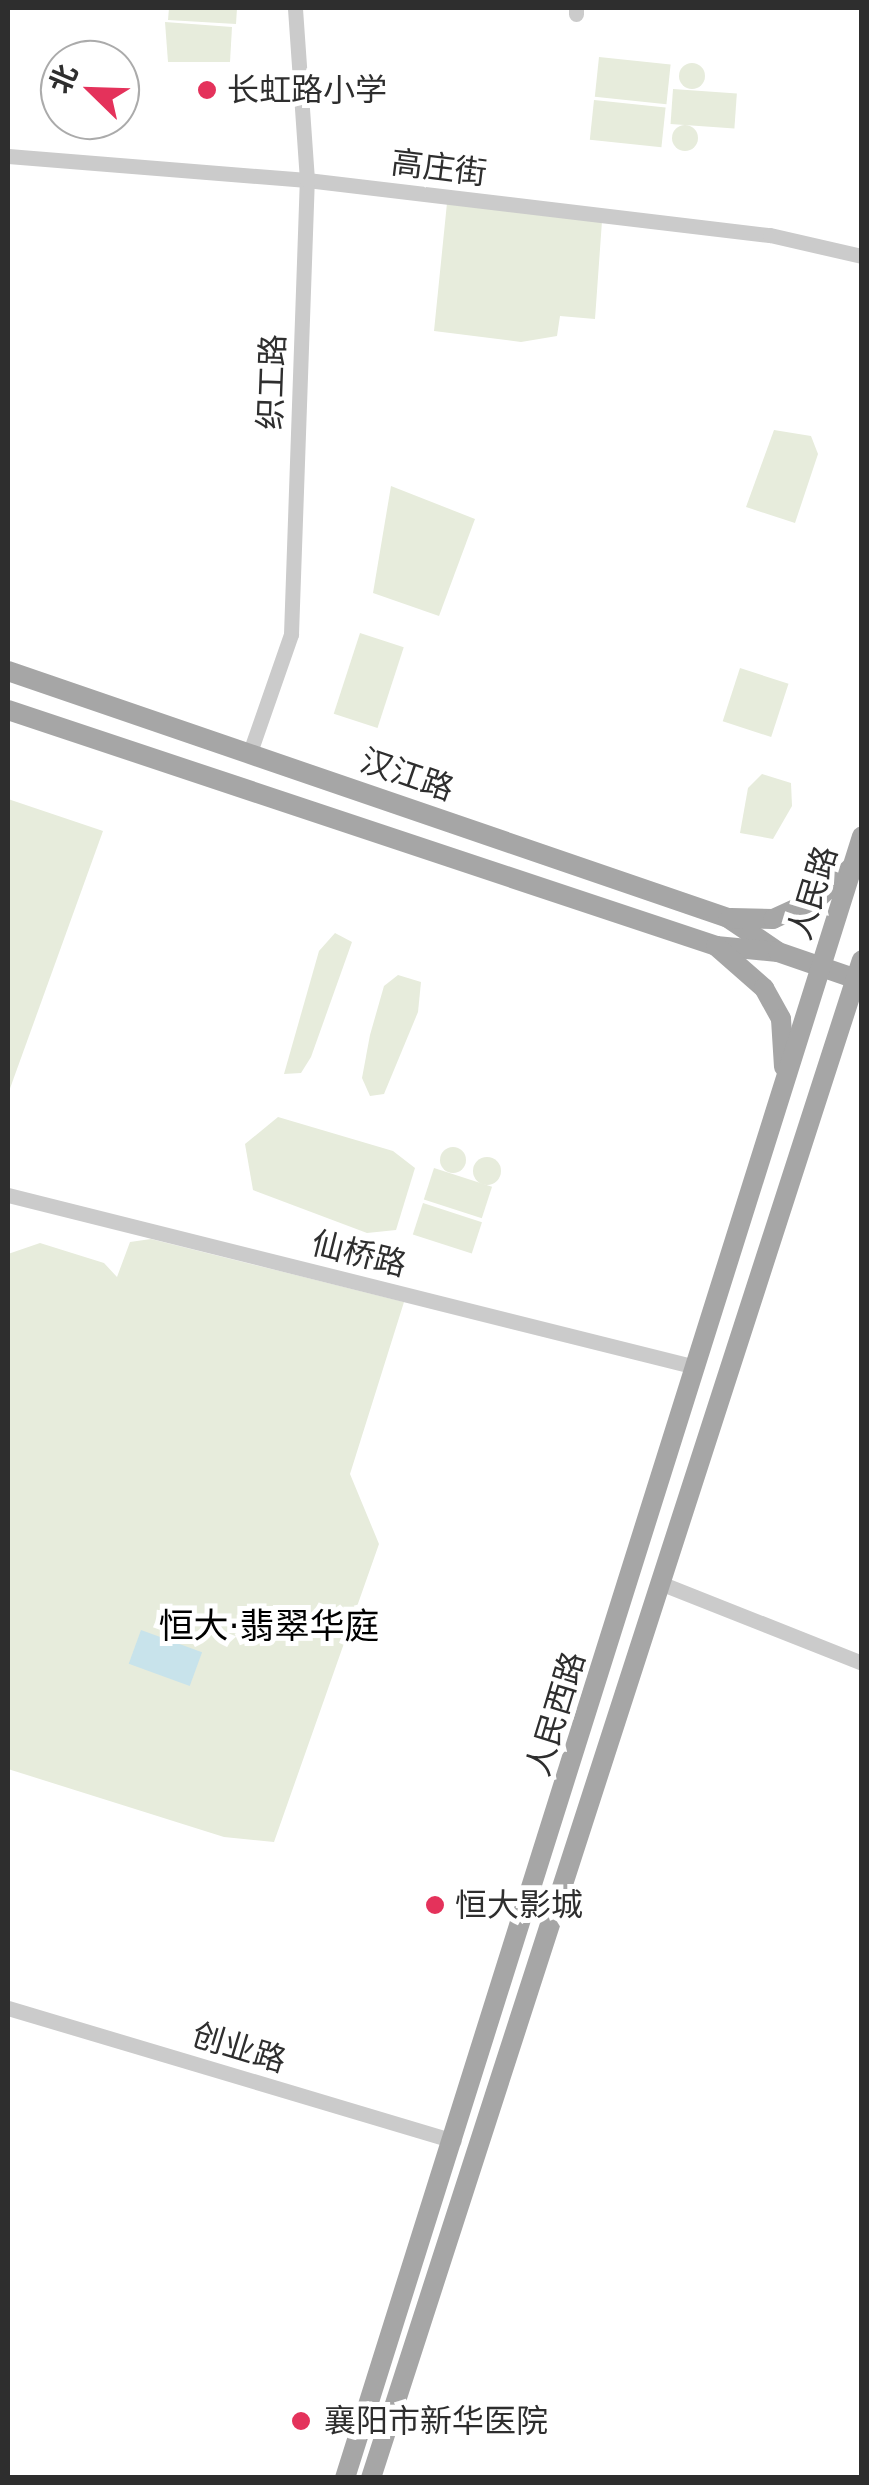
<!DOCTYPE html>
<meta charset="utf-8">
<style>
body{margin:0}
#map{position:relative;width:869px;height:2485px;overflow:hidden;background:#fff;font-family:"DejaVu Sans","Noto Sans SC",sans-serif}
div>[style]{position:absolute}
.green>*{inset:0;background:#e7ecdc;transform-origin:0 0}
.round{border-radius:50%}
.water>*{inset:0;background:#c8e3eb;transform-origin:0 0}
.minor>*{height:15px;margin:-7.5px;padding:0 7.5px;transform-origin:7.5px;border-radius:7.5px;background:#cbcbcb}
.major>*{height:20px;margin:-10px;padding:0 10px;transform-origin:10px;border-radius:10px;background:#a6a6a6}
.dots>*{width:28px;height:28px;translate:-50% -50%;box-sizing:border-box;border:5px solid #fff;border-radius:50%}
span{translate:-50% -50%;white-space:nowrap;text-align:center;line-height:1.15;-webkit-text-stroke:10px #fff;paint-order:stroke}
.poi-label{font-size:32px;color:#2e2e2e}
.left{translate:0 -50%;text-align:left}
.street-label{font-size:32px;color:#2e2e2e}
.neighbourhood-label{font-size:35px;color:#000}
.frame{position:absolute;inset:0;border:10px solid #2e2e2e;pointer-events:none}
.north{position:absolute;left:40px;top:40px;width:100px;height:100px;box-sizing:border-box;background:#fff;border:2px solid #ababab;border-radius:50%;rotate:293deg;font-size:28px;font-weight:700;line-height:40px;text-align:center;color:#2e2e2e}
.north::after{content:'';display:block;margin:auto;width:35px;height:45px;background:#e4325b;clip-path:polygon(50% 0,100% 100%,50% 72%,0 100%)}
</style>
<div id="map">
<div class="green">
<div style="clip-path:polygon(169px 8px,237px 8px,236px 24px,168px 20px)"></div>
<div style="clip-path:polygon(165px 22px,232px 27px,230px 62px,168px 62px)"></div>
<div style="left:599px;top:57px;width:72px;height:40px;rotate:6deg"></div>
<div class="round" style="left:679px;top:63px;width:26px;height:26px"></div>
<div style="left:673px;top:89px;width:64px;height:35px;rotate:4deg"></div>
<div style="left:594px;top:100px;width:72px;height:40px;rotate:6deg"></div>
<div class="round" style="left:672px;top:125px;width:26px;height:26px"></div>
<div style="clip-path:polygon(447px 203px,602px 221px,595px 319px,560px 316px,557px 336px,521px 342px,434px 331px)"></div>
<div style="clip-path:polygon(774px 430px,811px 436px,818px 454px,795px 523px,746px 507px)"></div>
<div style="clip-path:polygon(391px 486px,475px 519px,439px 616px,373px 593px)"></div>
<div style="left:360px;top:633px;width:46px;height:85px;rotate:18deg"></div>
<div style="left:740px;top:668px;width:51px;height:56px;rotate:18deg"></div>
<div style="clip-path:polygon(762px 774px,791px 783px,792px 806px,773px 839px,740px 833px,748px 788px)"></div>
<div style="clip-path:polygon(8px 799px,103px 831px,8px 1094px)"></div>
<div style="clip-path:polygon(335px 933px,352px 942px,311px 1057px,301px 1073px,284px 1074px,319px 951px)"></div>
<div style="clip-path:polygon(398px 975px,421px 982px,418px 1012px,384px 1094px,370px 1096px,362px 1078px,370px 1035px,384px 986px)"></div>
<div style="clip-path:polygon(278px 1117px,393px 1151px,415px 1168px,396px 1230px,367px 1233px,253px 1190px,245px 1144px)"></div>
<div class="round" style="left:440px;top:1147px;width:26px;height:26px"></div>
<div class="round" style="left:473px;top:1157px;width:28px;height:28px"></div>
<div style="left:434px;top:1168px;width:61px;height:33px;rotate:18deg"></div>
<div style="left:423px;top:1203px;width:62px;height:33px;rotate:18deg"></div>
<div style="clip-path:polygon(151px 1239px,404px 1302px,350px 1474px,379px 1544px,274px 1842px,224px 1837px,8px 1769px,8px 1254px,40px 1243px,104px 1263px,117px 1277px,130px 1242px)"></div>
</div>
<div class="water">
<div style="left:141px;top:1630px;width:65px;height:36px;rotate:20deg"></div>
</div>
<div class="minor">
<div style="left:576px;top:8px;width:6px;rotate:90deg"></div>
<div style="left:8px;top:156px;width:300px;rotate:4.6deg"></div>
<div style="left:307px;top:180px;width:466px;rotate:6.8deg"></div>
<div style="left:770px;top:235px;width:94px;rotate:12.9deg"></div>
<div style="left:250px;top:752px;width:125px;rotate:-70.8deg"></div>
<div style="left:291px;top:634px;width:454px;rotate:-88deg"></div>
<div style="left:307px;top:180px;width:172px;rotate:-94deg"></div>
<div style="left:8px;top:1195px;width:709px;rotate:14.04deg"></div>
<div style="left:660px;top:1583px;width:217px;rotate:21.6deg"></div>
<div style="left:8px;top:2008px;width:465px;rotate:16.6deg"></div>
</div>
<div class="major">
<div style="left:8px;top:671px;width:761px;rotate:18.93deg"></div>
<div style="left:728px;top:918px;width:59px;rotate:34deg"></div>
<div style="left:8px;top:710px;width:746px;rotate:18.43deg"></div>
<div style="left:716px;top:946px;width:62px;rotate:5.5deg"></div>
<div style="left:778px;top:952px;width:89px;rotate:19deg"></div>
<div style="left:731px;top:918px;width:42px;rotate:1.4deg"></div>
<div style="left:773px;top:919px;width:48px;rotate:-24.4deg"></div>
<div style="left:817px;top:899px;width:46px;rotate:-42.4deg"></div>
<div style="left:716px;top:946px;width:64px;rotate:41.2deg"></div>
<div style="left:764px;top:988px;width:35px;rotate:61deg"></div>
<div style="left:781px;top:1019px;width:48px;rotate:86.4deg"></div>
<div style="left:345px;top:2478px;width:1721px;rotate:-72.52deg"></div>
<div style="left:371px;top:2478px;width:1595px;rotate:-72.08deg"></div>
</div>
<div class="dots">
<div style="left:207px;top:90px;background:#e4325b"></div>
<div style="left:435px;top:1905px;background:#e4325b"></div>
<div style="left:301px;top:2421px;background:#e4325b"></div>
</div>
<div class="poi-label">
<span class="left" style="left:227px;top:90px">长虹路小学</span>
<span class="left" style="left:455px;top:1905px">恒大影城</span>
<span class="left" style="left:324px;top:2421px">襄阳市新华医院</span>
</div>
<div class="street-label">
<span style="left:439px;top:168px;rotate:7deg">高庄街</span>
<span style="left:272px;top:382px;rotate:-88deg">织工路</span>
<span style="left:407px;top:775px;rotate:19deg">汉江路</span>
<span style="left:813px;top:893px;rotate:-73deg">人民路</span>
<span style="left:359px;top:1254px;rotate:14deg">仙桥路</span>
<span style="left:556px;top:1714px;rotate:-73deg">人民西路</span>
<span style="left:239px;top:2048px;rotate:17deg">创业路</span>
</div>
<div class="neighbourhood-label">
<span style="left:269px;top:1626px">恒大·翡翠华庭</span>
</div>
<div class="frame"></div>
<div class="north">北</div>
</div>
